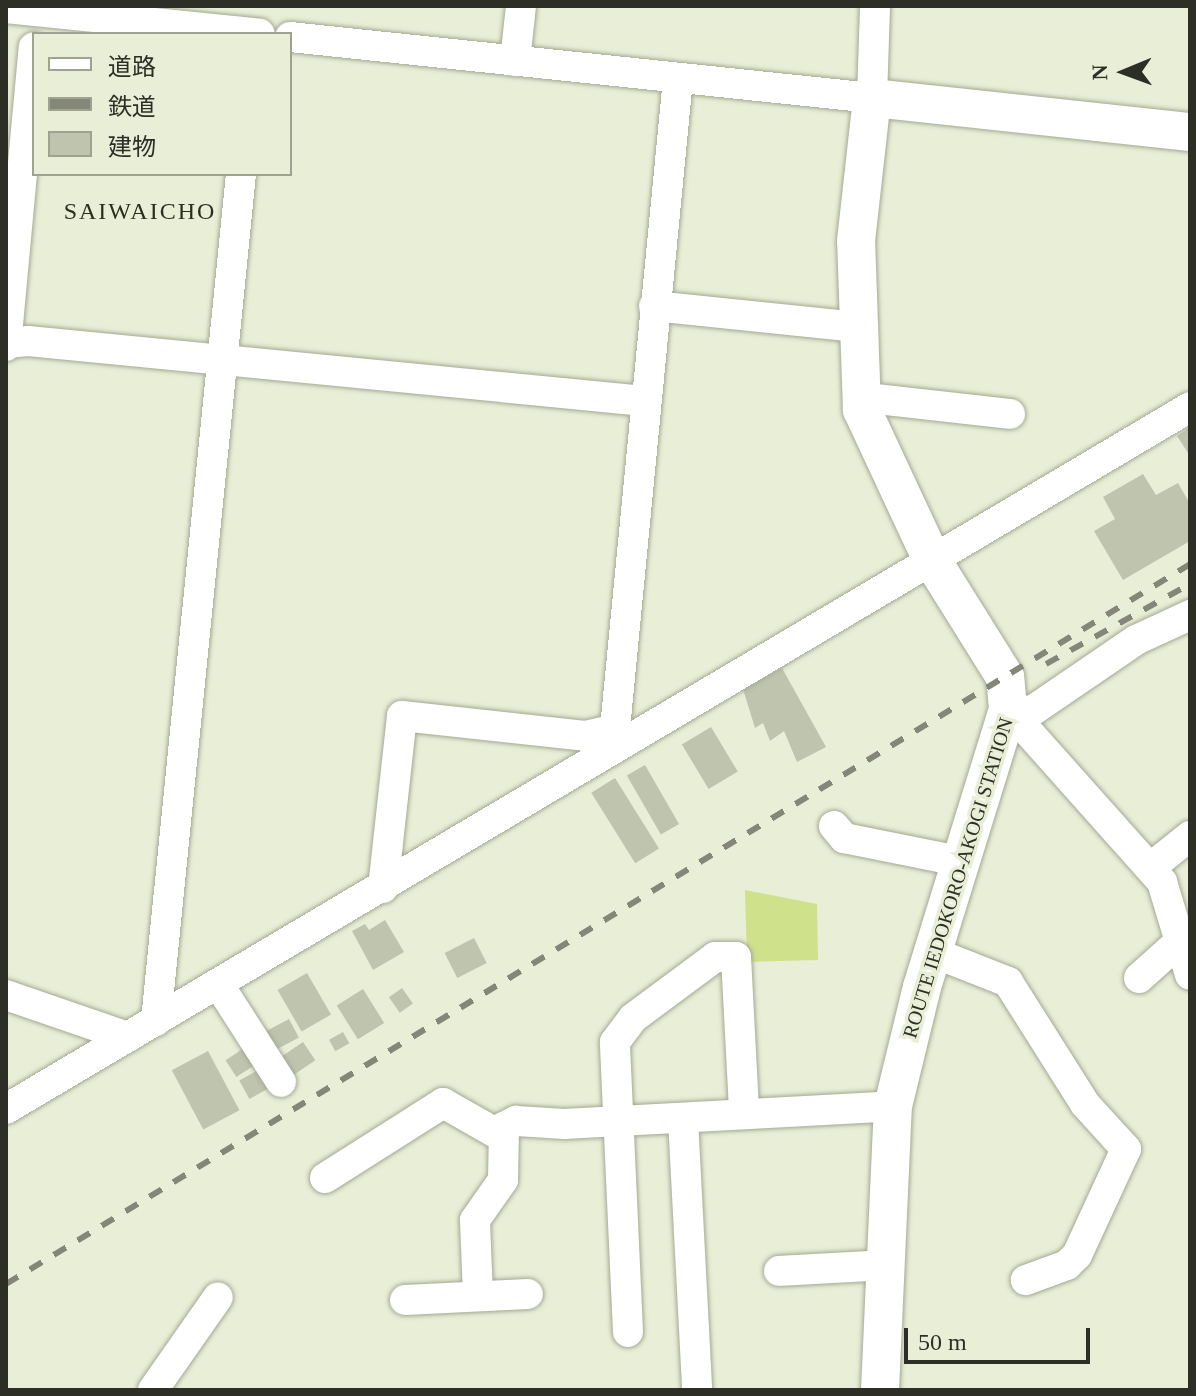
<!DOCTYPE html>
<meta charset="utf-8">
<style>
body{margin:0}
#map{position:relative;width:1196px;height:1396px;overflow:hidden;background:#e9eed7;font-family:"Times New Roman","Noto Sans JP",serif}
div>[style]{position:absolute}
.green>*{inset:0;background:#d0e18b}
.building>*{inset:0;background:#bfc4ae;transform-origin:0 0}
.roads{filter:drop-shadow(0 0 2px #a4a993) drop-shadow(0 0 2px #a4a993)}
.minor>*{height:30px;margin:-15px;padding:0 15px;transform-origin:15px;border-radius:15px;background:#fff}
.major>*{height:38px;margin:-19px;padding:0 19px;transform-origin:19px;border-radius:19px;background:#fff}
.rail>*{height:6px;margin-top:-3px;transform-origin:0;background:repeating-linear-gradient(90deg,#848778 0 14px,transparent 0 28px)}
span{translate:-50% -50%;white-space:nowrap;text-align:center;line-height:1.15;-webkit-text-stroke:7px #e9eed7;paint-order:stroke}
.street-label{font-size:20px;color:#2d2f26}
.quarter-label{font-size:24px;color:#2b2e1c;letter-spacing:2px}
.frame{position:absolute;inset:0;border:8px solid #2d2f26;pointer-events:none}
.legend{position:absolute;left:32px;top:32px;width:260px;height:144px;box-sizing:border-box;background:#e9eed7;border:2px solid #9ea290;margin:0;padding:10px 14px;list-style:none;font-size:24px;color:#2d2f26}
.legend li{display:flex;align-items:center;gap:16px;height:40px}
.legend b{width:40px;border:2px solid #9ea290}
.north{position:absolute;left:1084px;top:32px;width:80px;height:80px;-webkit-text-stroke:6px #e9eed7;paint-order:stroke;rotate:269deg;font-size:22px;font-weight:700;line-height:32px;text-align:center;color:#2d2f26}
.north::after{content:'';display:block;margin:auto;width:28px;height:36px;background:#2d2f26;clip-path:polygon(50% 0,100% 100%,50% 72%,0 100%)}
.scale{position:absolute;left:904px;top:1328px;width:186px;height:36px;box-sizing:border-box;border:4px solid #2d2f26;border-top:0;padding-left:10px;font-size:24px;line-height:28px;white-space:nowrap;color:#2d2f26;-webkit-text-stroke:6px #e9eed7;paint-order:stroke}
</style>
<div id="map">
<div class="green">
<div style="clip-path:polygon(745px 890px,817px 904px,818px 960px,747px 962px)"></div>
</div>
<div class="building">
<div style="clip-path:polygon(1190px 427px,1190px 456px,1177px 436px)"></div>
<div style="clip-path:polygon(1143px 474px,1156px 495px,1178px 483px,1190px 504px,1190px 541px,1123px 580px,1094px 531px,1115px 519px,1103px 497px)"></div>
<div style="clip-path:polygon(782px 668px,826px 747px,797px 762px,784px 731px,770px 741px,763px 723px,755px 728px,743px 689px)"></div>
<div style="left:711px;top:727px;width:52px;height:34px;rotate:59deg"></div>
<div style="left:645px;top:765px;width:68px;height:21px;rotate:60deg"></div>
<div style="left:615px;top:778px;width:83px;height:28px;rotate:58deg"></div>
<div style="clip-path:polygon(385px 920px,404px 952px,373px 970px,352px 931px,365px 924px,369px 930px)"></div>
<div style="left:474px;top:938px;width:28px;height:33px;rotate:63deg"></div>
<div style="left:307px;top:973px;width:48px;height:34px;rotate:60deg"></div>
<div style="left:402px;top:988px;width:19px;height:16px;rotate:55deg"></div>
<div style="left:363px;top:989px;width:40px;height:31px;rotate:58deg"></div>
<div style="left:289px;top:1019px;width:21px;height:29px;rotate:62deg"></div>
<div style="left:343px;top:1032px;width:13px;height:16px;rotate:61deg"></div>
<div style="left:303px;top:1042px;width:22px;height:28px;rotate:56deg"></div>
<div style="left:249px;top:1045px;width:20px;height:28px;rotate:57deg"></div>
<div style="left:208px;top:1051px;width:67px;height:41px;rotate:62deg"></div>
<div style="left:262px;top:1068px;width:21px;height:26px;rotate:61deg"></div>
</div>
<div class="roads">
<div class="minor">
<div style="left:6px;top:8px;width:255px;rotate:5.8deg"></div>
<div style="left:290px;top:37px;width:585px;rotate:5.98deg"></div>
<div style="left:872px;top:98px;width:92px;rotate:-88.1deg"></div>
<div style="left:515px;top:61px;width:55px;rotate:-83.8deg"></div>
<div style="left:654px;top:306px;width:204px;rotate:5.9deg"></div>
<div style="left:6px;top:343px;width:22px;rotate:-5deg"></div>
<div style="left:28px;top:341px;width:619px;rotate:5.56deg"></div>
<div style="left:6px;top:346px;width:300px;rotate:-84.7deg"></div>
<div style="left:859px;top:397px;width:152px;rotate:6.4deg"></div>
<div style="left:1008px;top:709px;width:232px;rotate:48.3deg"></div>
<div style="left:1162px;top:882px;width:97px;rotate:73.2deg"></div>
<div style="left:1008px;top:709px;width:24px;rotate:5deg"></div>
<div style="left:1032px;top:711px;width:126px;rotate:-34.3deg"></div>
<div style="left:1136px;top:640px;width:60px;rotate:-24.8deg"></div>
<div style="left:613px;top:749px;width:673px;rotate:-84.46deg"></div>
<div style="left:834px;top:826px;width:16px;rotate:50deg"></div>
<div style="left:844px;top:838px;width:117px;rotate:11.3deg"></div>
<div style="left:1150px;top:868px;width:51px;rotate:-38.7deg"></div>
<div style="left:383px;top:888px;width:173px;rotate:-83.7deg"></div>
<div style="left:402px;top:716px;width:184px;rotate:6.2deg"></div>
<div style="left:585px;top:736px;width:31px;rotate:-13deg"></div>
<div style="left:932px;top:952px;width:82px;rotate:21.5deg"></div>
<div style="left:1008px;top:982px;width:144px;rotate:57.7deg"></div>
<div style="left:1085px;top:1104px;width:61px;rotate:47.7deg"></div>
<div style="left:1126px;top:1149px;width:117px;rotate:114.8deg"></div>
<div style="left:1077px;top:1255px;width:14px;rotate:135deg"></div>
<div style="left:1067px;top:1265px;width:44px;rotate:159.9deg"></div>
<div style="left:1139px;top:978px;width:52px;rotate:-41.9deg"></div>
<div style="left:219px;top:985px;width:115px;rotate:57.4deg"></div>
<div style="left:6px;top:995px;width:129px;rotate:19deg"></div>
<div style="left:156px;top:1021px;width:851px;rotate:-84.27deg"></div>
<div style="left:6px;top:1109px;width:1376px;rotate:-30.66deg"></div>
<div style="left:683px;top:1119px;width:271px;rotate:87deg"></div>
<div style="left:325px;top:1178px;width:140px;rotate:-32.4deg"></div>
<div style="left:443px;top:1103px;width:59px;rotate:29.6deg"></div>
<div style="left:494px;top:1132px;width:25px;rotate:-27deg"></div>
<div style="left:516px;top:1121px;width:49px;rotate:3.5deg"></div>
<div style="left:565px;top:1124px;width:328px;rotate:-3.1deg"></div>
<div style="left:779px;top:1271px;width:107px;rotate:-3.2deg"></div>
<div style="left:478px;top:1296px;width:76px;rotate:-92.3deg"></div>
<div style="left:475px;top:1220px;width:49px;rotate:-55deg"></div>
<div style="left:503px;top:1180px;width:53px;rotate:-88.9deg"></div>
<div style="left:405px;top:1300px;width:123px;rotate:-2.8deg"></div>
<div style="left:628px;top:1332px;width:290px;rotate:-92.6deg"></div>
<div style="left:615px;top:1042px;width:30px;rotate:-53deg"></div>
<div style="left:633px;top:1018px;width:102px;rotate:-36.6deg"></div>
<div style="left:715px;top:957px;width:21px"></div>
<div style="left:736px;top:957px;width:154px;rotate:87deg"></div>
<div style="left:153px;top:1390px;width:113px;rotate:-55deg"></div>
</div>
<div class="major">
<div style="left:880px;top:1390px;width:284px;rotate:-87.4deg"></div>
<div style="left:893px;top:1106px;width:122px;rotate:-76.3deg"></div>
<div style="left:922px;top:987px;width:291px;rotate:-72.8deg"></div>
<div style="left:1008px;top:709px;width:32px;rotate:-95deg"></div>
<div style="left:1005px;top:677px;width:138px;rotate:-122deg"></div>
<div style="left:932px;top:560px;width:166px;rotate:-115deg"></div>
<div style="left:862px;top:410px;width:169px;rotate:-92deg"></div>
<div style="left:856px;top:241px;width:144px;rotate:-83.6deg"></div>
<div style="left:872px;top:98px;width:320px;rotate:6.1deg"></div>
</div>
</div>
<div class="rail">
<div style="left:1046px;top:664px;width:165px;rotate:-29.1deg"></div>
<div style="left:6px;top:1284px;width:1386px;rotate:-31.3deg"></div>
</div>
<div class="street-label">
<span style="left:958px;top:878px;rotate:-73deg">ROUTE IEDOKORO-AKOGI STATION</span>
</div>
<div class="quarter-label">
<span style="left:140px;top:212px">SAIWAICHO</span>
</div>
<div class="frame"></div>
<ul class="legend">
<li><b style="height:10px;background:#fff"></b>道路</li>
<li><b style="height:10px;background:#848778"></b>鉄道</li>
<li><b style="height:22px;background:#bfc4ae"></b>建物</li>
</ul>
<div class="north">N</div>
<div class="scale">50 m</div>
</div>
